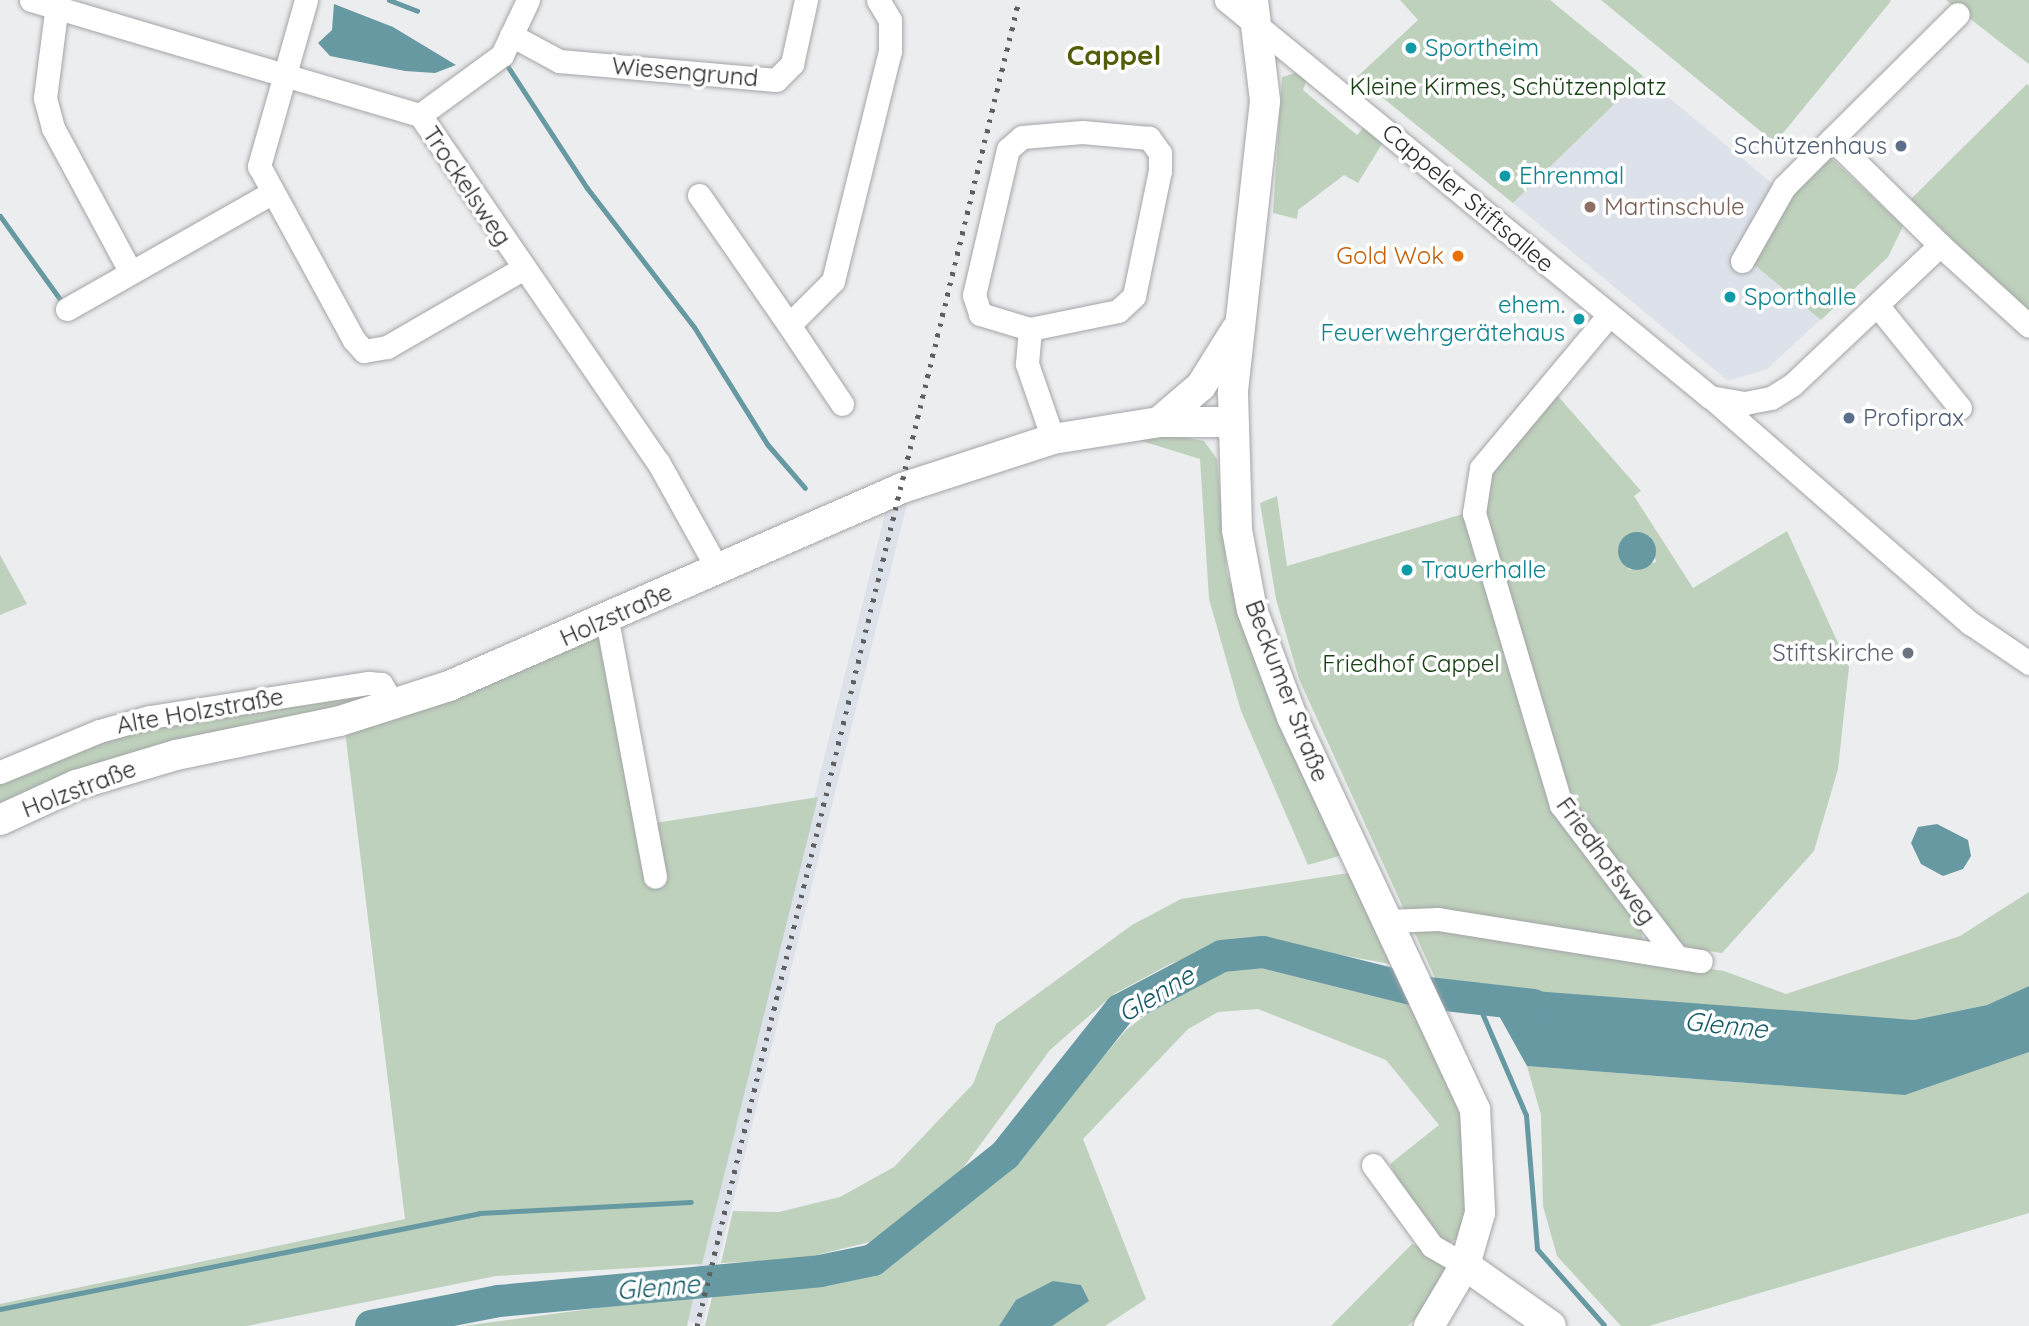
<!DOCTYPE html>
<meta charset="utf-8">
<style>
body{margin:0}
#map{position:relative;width:2029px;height:1326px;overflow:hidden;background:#ecedef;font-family:Quicksand,sans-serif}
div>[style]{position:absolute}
.built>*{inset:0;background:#dce1ea;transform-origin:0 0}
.green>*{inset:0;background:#bed1bc}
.water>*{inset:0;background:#6799a3}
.round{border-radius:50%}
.stream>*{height:5px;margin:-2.5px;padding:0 2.5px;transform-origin:2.5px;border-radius:2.5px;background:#6799a3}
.river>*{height:32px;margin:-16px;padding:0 16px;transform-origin:16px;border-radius:16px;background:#6799a3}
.roads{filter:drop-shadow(0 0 2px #a4a5a7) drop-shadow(0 0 2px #a4a5a7)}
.minor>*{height:23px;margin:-11.5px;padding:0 11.5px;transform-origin:11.5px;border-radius:11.5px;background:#fff}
.major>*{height:30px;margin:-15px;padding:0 15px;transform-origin:15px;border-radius:15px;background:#fff}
.rail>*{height:5px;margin-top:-2.5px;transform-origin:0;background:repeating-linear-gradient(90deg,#5d5e5f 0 3.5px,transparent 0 10.5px)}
.dots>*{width:19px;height:19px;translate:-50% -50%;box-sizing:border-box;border:4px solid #fff;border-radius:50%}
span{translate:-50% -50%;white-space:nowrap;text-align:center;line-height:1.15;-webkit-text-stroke:7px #fff;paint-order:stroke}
.culture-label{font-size:24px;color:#0d838f}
.left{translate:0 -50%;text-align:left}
.right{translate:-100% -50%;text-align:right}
.street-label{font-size:24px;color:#292a2b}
.park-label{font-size:24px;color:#174014}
.service-label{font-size:24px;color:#4e5e75}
.education-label{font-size:24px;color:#785e54}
.food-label{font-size:24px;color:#c56008}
.worship-label{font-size:24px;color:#5b616d}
.water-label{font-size:26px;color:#145a66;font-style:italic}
.quarter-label{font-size:28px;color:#535c07;font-weight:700}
</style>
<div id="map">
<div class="built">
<div style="clip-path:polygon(1643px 76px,1786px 195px,1903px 226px,1888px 257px,1767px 369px,1728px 381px,1513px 203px)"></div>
<div style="left:907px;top:504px;width:846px;height:19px;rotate:104deg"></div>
</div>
<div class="green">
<div style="clip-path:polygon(1400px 0,1550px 0,1643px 76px,1513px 203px,1357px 77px,1418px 20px)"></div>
<div style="clip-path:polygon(1601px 0,1889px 0,1891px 1px,1775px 143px)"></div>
<div style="clip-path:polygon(1946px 0,2029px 0,2029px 64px,2009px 49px)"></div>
<div style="clip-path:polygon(1302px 71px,1308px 76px,1303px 90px,1357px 135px,1367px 124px,1385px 139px,1358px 183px,1344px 175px,1298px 210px,1297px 219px,1273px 213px,1282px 77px)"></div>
<div style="clip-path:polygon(2027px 84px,2029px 86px,2029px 314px,1911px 199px)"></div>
<div style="clip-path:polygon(1829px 156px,1903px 226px,1888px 257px,1821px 320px,1750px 261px,1772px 215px)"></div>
<div style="clip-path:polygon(evenodd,1557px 395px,1641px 491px,1634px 496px,1693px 588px,1787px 531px,1849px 667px,1838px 769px,1814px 851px,1722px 953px,1683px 947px,1571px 802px,1485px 514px,1490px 473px,1557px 395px,1650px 536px,1656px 562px,1629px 570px,1619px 547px,1650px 536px)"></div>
<div style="clip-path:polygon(1176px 436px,1204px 441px,1217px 459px,1227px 573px,1273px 703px,1346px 854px,1308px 865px,1241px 711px,1209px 599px,1200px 459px,1132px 438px)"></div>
<div style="clip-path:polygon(1277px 496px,1287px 566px,1463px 514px,1542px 781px,1554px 809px,1640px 925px,1647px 960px,1724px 971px,1786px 994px,1960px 936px,2029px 892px,2029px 986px,1987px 1005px,1914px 1020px,1768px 1014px,1437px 982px,1299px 679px,1276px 599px,1260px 503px)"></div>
<div style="clip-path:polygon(0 555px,27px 604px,0 615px)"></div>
<div style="clip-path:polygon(604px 632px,643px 825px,818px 797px,702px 1264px,496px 1276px,247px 1326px,0 1326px,0 1304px,405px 1219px,345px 731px)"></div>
<div style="clip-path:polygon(359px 696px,365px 699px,0 805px,0 780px,128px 729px)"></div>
<div style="clip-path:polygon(1355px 872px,1401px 966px,1264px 941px,1220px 945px,1170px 964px,1114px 994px,1050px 1050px,946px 1191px,878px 1240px,800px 1259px,721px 1263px,733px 1211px,779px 1212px,840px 1197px,894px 1167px,973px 1084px,996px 1024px,1132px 925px,1181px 899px)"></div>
<div style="clip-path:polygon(1263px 968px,1420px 1007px,1465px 1113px,1468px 1201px,1459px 1238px,1449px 1243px,1425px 1230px,1390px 1164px,1439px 1125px,1386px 1060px,1258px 1009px,1218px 1012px,1188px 1029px,1083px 1139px,1146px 1299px,1105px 1326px,705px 1326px,714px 1289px,827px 1284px,882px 1268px,965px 1207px,1018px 1157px,1126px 1030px,1182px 988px,1227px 969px)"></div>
<div style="clip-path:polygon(2029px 993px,2029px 1213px,1649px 1326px,1621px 1326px,1557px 1256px,1543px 1206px,1541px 1115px,1527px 1066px,1788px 1086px,1898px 1038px)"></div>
<div style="clip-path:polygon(1412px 1244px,1442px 1257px,1447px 1270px,1432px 1301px,1408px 1326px,1331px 1326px)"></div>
<div style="clip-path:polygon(694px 1295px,687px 1326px,463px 1326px)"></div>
</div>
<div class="water">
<div style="clip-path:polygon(334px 4px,393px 27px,456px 65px,435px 73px,405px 71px,330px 56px,318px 43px,332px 30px)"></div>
<div class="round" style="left:1618px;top:532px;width:38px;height:38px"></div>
<div style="clip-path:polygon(1937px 824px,1968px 840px,1971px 856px,1963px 869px,1943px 876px,1921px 864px,1911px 843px,1918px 827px)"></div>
<div style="clip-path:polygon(2029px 986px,2029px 1052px,1905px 1095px,1527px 1066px,1483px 987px,1914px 1020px,1987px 1005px)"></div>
<div style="clip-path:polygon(1053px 1281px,1081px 1285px,1089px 1301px,1052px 1326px,999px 1326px,1016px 1300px)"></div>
</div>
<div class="stream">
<div style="left:389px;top:0;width:30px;rotate:21deg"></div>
<div style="left:508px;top:67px;width:145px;rotate:56.9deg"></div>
<div style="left:587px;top:188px;width:175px;rotate:52.4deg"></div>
<div style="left:694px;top:327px;width:138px;rotate:58deg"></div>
<div style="left:767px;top:444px;width:58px;rotate:49.2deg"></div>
<div style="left:0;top:216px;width:106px;rotate:54.2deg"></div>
<div style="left:1476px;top:999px;width:126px;rotate:66.7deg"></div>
<div style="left:1526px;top:1115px;width:134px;rotate:85.3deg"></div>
<div style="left:1537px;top:1249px;width:101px;rotate:48.6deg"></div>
<div style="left:0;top:1309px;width:489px;rotate:-11.3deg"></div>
<div style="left:479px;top:1213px;width:212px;rotate:-3deg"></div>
</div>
<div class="river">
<div style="left:371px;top:1326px;width:130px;rotate:-11.1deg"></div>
<div style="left:499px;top:1301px;width:322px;rotate:-5.3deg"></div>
<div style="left:820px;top:1271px;width:54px;rotate:-11.7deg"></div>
<div style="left:873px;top:1260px;width:169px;rotate:-38.5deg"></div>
<div style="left:1005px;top:1155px;width:185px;rotate:-51.6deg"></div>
<div style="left:1120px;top:1010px;width:115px;rotate:-27.9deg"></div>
<div style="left:1222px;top:956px;width:41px;rotate:-5.6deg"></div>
<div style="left:1263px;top:952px;width:170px;rotate:14deg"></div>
<div style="left:1428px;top:993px;width:106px;rotate:6.5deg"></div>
</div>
<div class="roads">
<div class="minor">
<div style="left:31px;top:0;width:406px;rotate:16.5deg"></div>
<div style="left:420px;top:115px;width:421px;rotate:55.6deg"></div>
<div style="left:658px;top:462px;width:124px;rotate:60.9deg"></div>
<div style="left:306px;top:0;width:173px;rotate:105.8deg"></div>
<div style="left:259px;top:166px;width:198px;rotate:61.4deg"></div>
<div style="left:354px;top:340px;width:15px;rotate:48deg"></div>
<div style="left:364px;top:351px;width:23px;rotate:-10deg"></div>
<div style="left:387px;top:347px;width:156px;rotate:-30deg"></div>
<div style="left:1226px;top:0;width:626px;rotate:39.36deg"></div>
<div style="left:1710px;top:397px;width:36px;rotate:10deg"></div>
<div style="left:1745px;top:403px;width:26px;rotate:-11deg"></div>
<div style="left:1771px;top:398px;width:25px;rotate:-32deg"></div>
<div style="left:1792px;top:385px;width:204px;rotate:-43.4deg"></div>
<div style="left:1940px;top:245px;width:151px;rotate:-135.5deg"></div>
<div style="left:1832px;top:139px;width:177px;rotate:-44.8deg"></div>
<div style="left:56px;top:12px;width:87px;rotate:97.3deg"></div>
<div style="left:45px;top:98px;width:31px;rotate:75deg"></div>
<div style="left:53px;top:128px;width:162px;rotate:61.7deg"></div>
<div style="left:511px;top:35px;width:55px;rotate:28.4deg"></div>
<div style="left:559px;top:61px;width:218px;rotate:5deg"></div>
<div style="left:776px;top:80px;width:23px;rotate:-45deg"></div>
<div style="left:792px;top:64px;width:66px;rotate:-77.7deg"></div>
<div style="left:420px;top:115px;width:102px;rotate:-36.2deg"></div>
<div style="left:502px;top:55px;width:61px;rotate:-64.7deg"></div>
<div style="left:699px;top:195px;width:158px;rotate:55.3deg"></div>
<div style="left:789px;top:325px;width:62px;rotate:-45deg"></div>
<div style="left:833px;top:281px;width:237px;rotate:-76.1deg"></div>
<div style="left:890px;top:51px;width:31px;rotate:-90deg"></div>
<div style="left:890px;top:20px;width:23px;rotate:-121deg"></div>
<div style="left:1940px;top:245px;width:120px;rotate:42.3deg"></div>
<div style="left:1742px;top:261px;width:85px;rotate:-60.4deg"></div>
<div style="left:1784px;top:187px;width:68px;rotate:-45deg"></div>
<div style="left:1877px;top:305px;width:132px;rotate:51.1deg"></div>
<div style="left:67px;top:309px;width:235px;rotate:-29.6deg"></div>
<div style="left:1609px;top:315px;width:199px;rotate:129.9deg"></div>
<div style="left:1481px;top:468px;width:46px;rotate:98.8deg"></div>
<div style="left:1474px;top:513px;width:305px;rotate:73.4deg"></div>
<div style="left:1561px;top:805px;width:190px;rotate:52.7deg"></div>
<div style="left:789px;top:325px;width:95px;rotate:56.1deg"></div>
<div style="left:1030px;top:329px;width:90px;rotate:-11.6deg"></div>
<div style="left:1118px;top:311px;width:22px;rotate:-43deg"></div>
<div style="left:1134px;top:296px;width:128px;rotate:-78.3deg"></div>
<div style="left:1160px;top:171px;width:18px;rotate:-90deg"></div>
<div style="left:1160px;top:153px;width:19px;rotate:-126deg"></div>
<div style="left:1149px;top:138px;width:67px;rotate:-174.9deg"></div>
<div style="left:1082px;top:132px;width:60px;rotate:175.2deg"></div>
<div style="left:1022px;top:137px;width:18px;rotate:139deg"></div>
<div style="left:1008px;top:149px;width:150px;rotate:103.1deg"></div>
<div style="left:974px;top:295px;width:20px;rotate:72deg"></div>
<div style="left:980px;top:314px;width:52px;rotate:16.7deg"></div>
<div style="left:1030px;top:329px;width:35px;rotate:95deg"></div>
<div style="left:1027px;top:364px;width:79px;rotate:70.9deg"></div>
<div style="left:1713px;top:399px;width:341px;rotate:41.1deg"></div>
<div style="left:1970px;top:623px;width:71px;rotate:34.1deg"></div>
<div style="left:607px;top:620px;width:261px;rotate:79.4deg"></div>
<div style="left:0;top:772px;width:107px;rotate:-22.5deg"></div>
<div style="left:99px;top:731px;width:53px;rotate:-15.4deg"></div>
<div style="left:150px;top:717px;width:221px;rotate:-8.9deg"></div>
<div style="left:368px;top:683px;width:13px;rotate:4deg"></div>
<div style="left:381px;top:684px;width:26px;rotate:59deg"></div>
<div style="left:1388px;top:921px;width:50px;rotate:-2.3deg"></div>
<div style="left:1438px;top:919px;width:266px;rotate:9.1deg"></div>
<div style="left:1373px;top:1165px;width:100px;rotate:53.9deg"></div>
<div style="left:1432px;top:1246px;width:38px;rotate:30deg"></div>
</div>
<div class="major">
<div style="left:1253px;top:0;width:102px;rotate:83.2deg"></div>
<div style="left:1265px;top:101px;width:294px;rotate:96.3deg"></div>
<div style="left:1233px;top:393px;width:137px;rotate:88.3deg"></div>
<div style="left:1237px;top:530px;width:81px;rotate:79.4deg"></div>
<div style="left:1252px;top:610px;width:114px;rotate:69.5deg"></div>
<div style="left:1292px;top:717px;width:433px;rotate:65deg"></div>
<div style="left:1475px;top:1109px;width:104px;rotate:87.2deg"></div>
<div style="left:1480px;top:1213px;width:54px;rotate:106.1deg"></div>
<div style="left:1465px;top:1265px;width:71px;rotate:120.5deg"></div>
<div style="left:1159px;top:422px;width:55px;rotate:-40.6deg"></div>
<div style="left:1201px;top:386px;width:66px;rotate:-58deg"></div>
<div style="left:0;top:820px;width:84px;rotate:-24.7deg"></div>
<div style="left:76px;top:785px;width:104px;rotate:-16.7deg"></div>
<div style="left:176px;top:755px;width:167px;rotate:-11.7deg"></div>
<div style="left:340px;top:721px;width:114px;rotate:-17.8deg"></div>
<div style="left:449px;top:686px;width:494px;rotate:-23.6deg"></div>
<div style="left:902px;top:488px;width:159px;rotate:-18deg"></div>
<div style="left:1053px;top:439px;width:107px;rotate:-9.1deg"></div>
<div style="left:1159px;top:422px;width:73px"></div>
<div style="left:1465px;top:1265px;width:105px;rotate:35.3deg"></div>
</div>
</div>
<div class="rail">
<div style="left:697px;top:1326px;width:1365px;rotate:-76.35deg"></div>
</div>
<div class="dots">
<div style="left:1411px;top:48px;background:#0f9aa8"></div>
<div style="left:1901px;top:146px;background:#5c6f8a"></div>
<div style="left:1505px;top:176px;background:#0f9aa8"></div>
<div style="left:1590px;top:207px;background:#8d6e63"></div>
<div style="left:1458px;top:256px;background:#e8710a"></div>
<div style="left:1730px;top:297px;background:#0f9aa8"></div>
<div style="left:1579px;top:319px;background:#0f9aa8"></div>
<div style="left:1849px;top:418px;background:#5c6f8a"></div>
<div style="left:1407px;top:570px;background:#0f9aa8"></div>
<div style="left:1908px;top:653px;background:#6b7280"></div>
</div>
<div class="culture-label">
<span class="left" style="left:1425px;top:48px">Sportheim</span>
<span class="left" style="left:1519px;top:176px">Ehrenmal</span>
<span class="left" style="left:1744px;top:297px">Sporthalle</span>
<span class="right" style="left:1565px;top:319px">ehem.<br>Feuerwehrgerätehaus</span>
<span class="left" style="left:1421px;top:570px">Trauerhalle</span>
</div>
<div class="street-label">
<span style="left:685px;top:72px;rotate:5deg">Wiesengrund</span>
<span style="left:467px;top:186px;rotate:56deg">Trockelsweg</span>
<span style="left:1468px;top:198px;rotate:40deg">Cappeler Stiftsallee</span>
<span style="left:616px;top:615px;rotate:-24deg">Holzstraße</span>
<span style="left:1287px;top:691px;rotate:69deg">Beckumer Straße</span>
<span style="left:200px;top:711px;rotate:-10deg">Alte Holzstraße</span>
<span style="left:79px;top:789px;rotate:-21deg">Holzstraße</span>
<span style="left:1606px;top:861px;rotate:54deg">Friedhofsweg</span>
</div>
<div class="park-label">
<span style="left:1508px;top:87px">Kleine Kirmes, Schützenplatz</span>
<span style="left:1411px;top:664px">Friedhof Cappel</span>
</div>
<div class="service-label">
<span class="right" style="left:1887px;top:146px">Schützenhaus</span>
<span class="left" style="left:1863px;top:418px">Profiprax</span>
</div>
<div class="education-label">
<span class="left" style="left:1604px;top:207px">Martinschule</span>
</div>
<div class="food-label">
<span class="right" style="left:1444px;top:256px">Gold Wok</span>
</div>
<div class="worship-label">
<span class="right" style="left:1894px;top:653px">Stiftskirche</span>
</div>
<div class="water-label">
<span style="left:1156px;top:994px;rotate:-31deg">Glenne</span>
<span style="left:1726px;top:1025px;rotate:6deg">Glenne</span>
<span style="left:658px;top:1287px;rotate:-5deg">Glenne</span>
</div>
<div class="quarter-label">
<span style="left:1114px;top:55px">Cappel</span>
</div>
</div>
